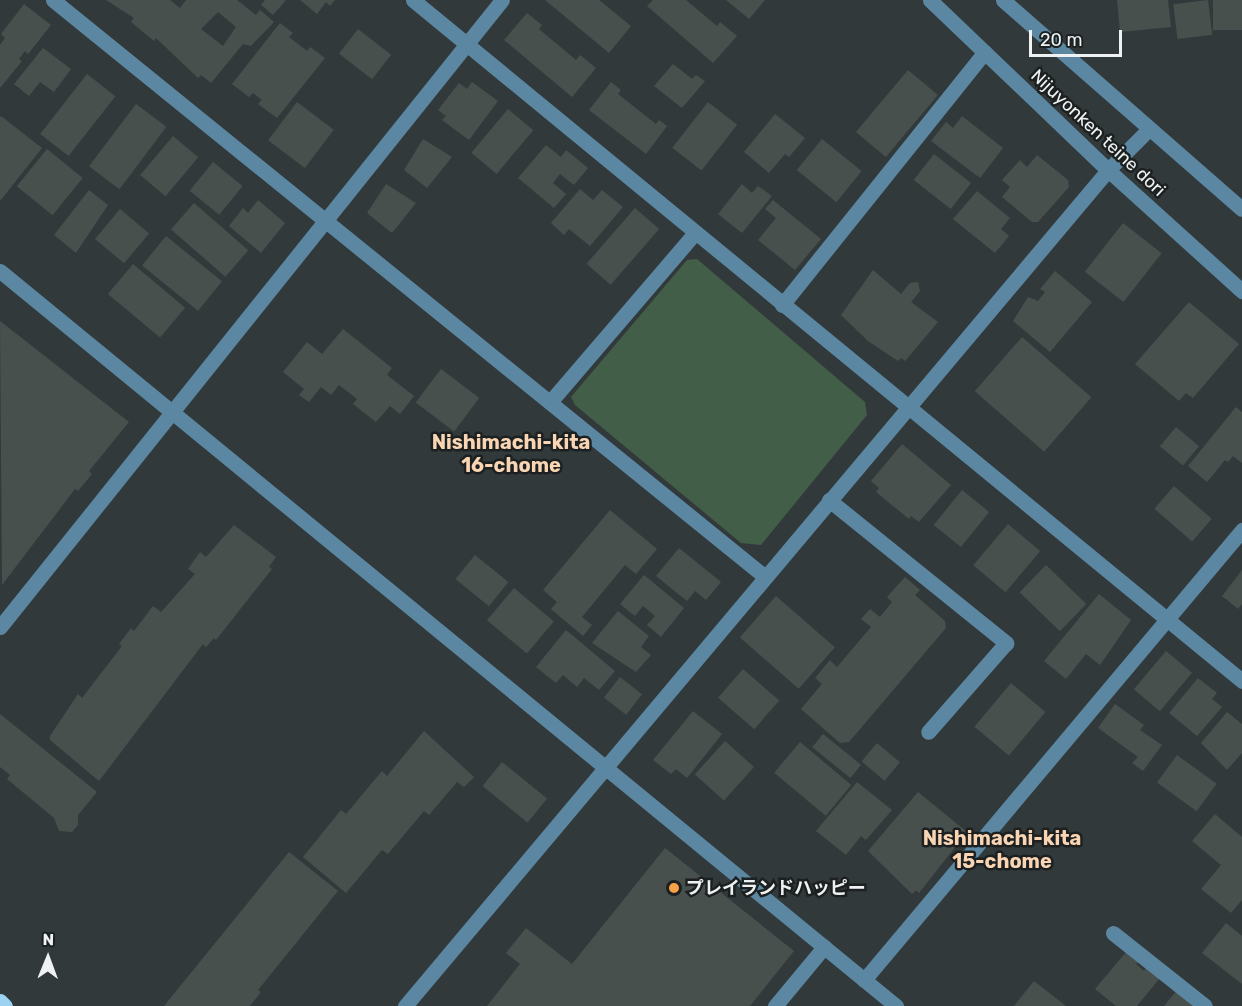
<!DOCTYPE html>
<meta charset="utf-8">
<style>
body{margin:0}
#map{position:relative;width:1242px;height:1006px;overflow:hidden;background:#32393a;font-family:Rubik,"Noto Sans JP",sans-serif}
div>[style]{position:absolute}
.green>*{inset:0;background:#435e48}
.building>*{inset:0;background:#48504e;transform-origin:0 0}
.minor>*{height:15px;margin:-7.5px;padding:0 7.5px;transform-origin:7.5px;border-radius:7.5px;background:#5b87a2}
.major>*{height:15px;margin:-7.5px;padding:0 7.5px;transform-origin:7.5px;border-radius:7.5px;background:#9cd2f2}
.dots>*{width:16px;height:16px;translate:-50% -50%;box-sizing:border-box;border:3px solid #1c2020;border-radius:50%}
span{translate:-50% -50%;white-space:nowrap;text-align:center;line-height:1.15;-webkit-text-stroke:5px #1c2020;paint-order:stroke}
.street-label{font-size:18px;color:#eef2f3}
.poi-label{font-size:18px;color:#eef2f3;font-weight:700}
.left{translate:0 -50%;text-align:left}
.neighbourhood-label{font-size:20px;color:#f9d5b4;font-weight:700}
.north{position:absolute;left:18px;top:928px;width:60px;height:60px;-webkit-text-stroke:4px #1c2020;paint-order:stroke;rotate:1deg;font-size:16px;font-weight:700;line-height:24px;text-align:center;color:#eef2f3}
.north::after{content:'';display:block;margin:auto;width:21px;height:27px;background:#eef2f3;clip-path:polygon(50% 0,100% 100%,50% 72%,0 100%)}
.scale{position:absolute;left:1029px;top:30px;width:93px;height:27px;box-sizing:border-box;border:3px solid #eef2f3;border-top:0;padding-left:8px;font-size:18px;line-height:21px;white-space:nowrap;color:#eef2f3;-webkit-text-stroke:4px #1c2020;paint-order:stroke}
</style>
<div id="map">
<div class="green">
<div style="clip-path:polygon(697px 259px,865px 402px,867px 415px,761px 545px,741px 543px,575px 405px,571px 397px,687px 260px)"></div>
</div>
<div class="building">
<div style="clip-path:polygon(evenodd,106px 0,170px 0,180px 8px,186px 0,237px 0,256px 15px,260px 10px,274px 22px,251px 46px,243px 44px,211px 83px,201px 75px,198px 78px,156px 38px,154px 41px,131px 22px,134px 18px,106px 0,218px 12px,236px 27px,223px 46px,201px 29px,218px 12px)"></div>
<div style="clip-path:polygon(265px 0,286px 0,273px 15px,261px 5px)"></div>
<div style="clip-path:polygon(300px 0,335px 0,330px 6px,326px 2px,317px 14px)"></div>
<div style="clip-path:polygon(545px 0,599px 0,631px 26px,609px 53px)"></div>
<div style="clip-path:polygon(653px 0,686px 0,717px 26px,720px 22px,737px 36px,713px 63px,647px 6px)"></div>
<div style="clip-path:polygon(726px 0,765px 0,749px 19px)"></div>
<div style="clip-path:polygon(1117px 0,1168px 0,1171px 27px,1120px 32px)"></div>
<div style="left:1208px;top:0;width:35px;height:35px;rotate:83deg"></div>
<div style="left:1213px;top:0;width:29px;height:30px"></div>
<div style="clip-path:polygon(24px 4px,51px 25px,28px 54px,25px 51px,19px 59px,22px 61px,0 88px,0 45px,5px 38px,1px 34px)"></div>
<div style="clip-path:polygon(527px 13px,542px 25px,539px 29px,576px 60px,580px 55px,596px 68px,572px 97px,504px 40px)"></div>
<div style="clip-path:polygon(280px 23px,293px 33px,289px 37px,307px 51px,310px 47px,325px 58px,277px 118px,258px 104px,262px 100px,253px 93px,249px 97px,232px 84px)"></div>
<div style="left:358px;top:29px;width:42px;height:31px;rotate:38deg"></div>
<div style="clip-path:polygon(43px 48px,71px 69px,54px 92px,40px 82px,29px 96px,14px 84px)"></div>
<div style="clip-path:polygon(673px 64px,692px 79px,696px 75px,705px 81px,682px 108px,654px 86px)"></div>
<div style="left:908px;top:70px;width:39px;height:81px;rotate:40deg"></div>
<div style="left:87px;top:74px;width:36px;height:76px;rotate:38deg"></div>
<div style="clip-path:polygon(472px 82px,498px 101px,469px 140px,442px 120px,446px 116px,438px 110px,459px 83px,467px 89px)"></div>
<div style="clip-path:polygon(611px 82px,621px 90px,618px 94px,656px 124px,659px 120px,667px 126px,646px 154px,589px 110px)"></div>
<div style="left:297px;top:102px;width:46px;height:48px;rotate:37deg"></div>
<div style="left:708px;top:102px;width:37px;height:58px;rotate:38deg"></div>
<div style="left:136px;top:104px;width:38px;height:78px;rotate:37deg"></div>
<div style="left:508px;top:109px;width:33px;height:57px;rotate:40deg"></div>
<div style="clip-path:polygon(775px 114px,805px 138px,789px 157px,785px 154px,769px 173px,744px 152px)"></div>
<div style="clip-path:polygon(1px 116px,42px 148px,0 201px,0 118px)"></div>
<div style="clip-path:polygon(962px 116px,1003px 148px,980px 178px,931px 141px,946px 122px,953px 128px)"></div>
<div style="left:173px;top:136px;width:33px;height:51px;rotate:40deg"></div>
<div style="clip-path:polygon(423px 139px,452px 157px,427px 188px,404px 170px)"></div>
<div style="left:822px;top:139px;width:51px;height:40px;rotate:39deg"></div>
<div style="clip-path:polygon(546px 145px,561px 157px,566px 150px,588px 168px,574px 185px,560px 174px,553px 183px,566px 194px,554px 208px,518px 178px)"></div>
<div style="left:47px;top:149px;width:46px;height:48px;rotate:39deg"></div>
<div style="left:934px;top:154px;width:47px;height:33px;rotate:38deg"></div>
<div style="clip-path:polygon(1037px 155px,1068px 180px,1069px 187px,1038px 222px,1032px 222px,1002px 197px,1010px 187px,1002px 180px,1020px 160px,1027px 167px)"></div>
<div style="left:213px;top:162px;width:38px;height:37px;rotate:39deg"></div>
<div style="clip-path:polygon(386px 184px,416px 203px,392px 233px,367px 213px)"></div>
<div style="clip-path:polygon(742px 184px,752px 193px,758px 186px,772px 196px,742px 233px,718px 214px)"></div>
<div style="clip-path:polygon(580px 189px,593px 200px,602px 190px,623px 207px,590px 246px,569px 229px,564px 235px,551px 223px)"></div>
<div style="clip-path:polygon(89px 190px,108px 205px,76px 253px,54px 235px)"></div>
<div style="clip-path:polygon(977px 191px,1010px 218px,1001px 229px,1009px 236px,995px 253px,953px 219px)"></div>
<div style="clip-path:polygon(258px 200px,285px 223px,261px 253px,229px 226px,243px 208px,248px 213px)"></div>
<div style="clip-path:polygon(773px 200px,821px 239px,795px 270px,758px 240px,776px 218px,765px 209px)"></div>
<div style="left:194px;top:203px;width:72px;height:35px;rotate:41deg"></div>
<div style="left:635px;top:208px;width:32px;height:74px;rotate:41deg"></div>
<div style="left:120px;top:209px;width:38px;height:39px;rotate:40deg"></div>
<div style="left:1123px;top:223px;width:49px;height:62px;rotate:38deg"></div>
<div style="left:166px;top:236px;width:72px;height:38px;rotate:39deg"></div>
<div style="left:133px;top:264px;width:68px;height:39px;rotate:40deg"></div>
<div style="clip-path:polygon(873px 270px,901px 294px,910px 283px,918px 282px,920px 291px,911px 302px,938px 322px,905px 361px,901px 358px,898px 361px,868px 341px,841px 315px)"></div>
<div style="clip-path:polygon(1055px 271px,1092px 302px,1050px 352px,1013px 321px,1028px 297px,1038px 301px,1045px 292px,1040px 289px)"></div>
<div style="clip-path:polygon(1189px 302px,1239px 344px,1193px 398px,1186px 393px,1179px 401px,1135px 364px)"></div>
<div style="clip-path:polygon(0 321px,129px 422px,89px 471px,92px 474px,78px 491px,75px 489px,2px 585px)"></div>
<div style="clip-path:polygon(343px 329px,392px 368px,387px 375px,414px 396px,400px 414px,390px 406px,376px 422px,353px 404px,357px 399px,339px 385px,331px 395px,321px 387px,309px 402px,299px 395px,304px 389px,283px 372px,307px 342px,322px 354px)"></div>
<div style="left:1022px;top:337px;width:92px;height:72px;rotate:41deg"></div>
<div style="left:441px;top:369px;width:48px;height:42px;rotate:37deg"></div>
<div style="clip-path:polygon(1236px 407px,1242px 412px,1242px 463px,1233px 456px,1228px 462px,1225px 460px,1207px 482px,1188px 466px)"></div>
<div style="left:1176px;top:427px;width:30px;height:25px;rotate:40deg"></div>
<div style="clip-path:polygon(902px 444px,951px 485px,919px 522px,911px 516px,909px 519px,876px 492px,879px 488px,871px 481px)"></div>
<div style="left:1174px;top:486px;width:50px;height:30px;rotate:41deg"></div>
<div style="left:962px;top:490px;width:35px;height:45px;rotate:39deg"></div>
<div style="clip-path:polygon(610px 510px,657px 549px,636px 574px,625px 565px,582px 617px,592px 625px,583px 636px,551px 609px,557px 602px,543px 590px)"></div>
<div style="left:1008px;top:524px;width:42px;height:54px;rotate:40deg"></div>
<div style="clip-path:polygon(234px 525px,276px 557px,269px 567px,272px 569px,216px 640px,214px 638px,206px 647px,203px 644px,99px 781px,50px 740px,50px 736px,78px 694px,82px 698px,122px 646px,119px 644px,131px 628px,134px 631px,153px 606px,161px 612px,195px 574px,188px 569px,200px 552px,206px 557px)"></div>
<div style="clip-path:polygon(679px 548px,721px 582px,706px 600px,695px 591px,687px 601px,656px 576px)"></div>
<div style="left:475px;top:555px;width:43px;height:31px;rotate:39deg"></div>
<div style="left:1046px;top:565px;width:56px;height:38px;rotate:44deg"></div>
<div style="clip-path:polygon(1242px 570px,1242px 604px,1238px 609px,1222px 596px)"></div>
<div style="clip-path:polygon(644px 575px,684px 608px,661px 637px,647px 625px,655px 616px,643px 606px,635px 616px,620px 604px)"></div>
<div style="clip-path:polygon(905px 577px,920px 590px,915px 595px,945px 621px,946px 628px,849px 742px,840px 743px,801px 709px,822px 684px,815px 678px,830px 660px,837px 667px,871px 627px,861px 619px,870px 609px,880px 617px,892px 602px,887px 597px)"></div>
<div style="left:514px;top:588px;width:52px;height:42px;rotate:40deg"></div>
<div style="clip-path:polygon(1099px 594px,1131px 620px,1100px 665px,1086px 654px,1066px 679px,1044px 661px)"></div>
<div style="left:776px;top:596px;width:78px;height:55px;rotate:41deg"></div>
<div style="clip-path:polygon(618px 611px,649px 636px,641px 647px,651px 655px,636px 672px,592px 643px)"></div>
<div style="clip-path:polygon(566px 630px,615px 671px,599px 690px,584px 678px,577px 687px,563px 675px,556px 683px,536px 667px)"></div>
<div style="left:1166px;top:651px;width:34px;height:50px;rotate:40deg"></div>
<div style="left:743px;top:669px;width:48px;height:38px;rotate:41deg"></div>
<div style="left:620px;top:677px;width:28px;height:26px;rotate:38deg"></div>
<div style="clip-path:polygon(1198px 678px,1217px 693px,1212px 699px,1222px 707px,1197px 736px,1169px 713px)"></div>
<div style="left:1011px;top:683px;width:45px;height:57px;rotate:40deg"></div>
<div style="clip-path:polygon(1115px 704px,1144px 725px,1140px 730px,1162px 745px,1143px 771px,1132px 763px,1138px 757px,1098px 728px)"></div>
<div style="clip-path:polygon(693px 711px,722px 734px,687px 778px,676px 769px,671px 774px,653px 760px)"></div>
<div style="clip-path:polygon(1227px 712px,1242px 724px,1242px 753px,1227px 770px,1201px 743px)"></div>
<div style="clip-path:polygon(0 714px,97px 792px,78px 815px,78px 825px,72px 832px,59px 831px,54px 818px,7px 779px,10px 775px,0 767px)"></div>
<div style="clip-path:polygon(424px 731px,474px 777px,464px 787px,457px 782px,429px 815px,424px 811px,388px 854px,382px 850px,346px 893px,303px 857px,341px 810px,346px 814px,382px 771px,387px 776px)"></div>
<div style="left:823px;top:734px;width:49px;height:17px;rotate:39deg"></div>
<div style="left:725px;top:741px;width:39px;height:45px;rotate:42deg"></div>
<div style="left:800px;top:742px;width:67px;height:40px;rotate:40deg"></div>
<div style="left:877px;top:743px;width:30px;height:24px;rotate:40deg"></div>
<div style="left:1177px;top:755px;width:49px;height:34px;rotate:36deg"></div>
<div style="left:502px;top:762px;width:58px;height:31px;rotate:39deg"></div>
<div style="clip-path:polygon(857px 782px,892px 810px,866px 840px,861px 836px,846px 855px,816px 831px)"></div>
<div style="clip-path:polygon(918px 792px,967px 832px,919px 893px,916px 890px,912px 894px,868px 851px)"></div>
<div style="clip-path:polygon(1215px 814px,1242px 837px,1242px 900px,1231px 913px,1201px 889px,1221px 865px,1192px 841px)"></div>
<div style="clip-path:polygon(665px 848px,794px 951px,750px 1006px,487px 1006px,520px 964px,506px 953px,526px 928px,572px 964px)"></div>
<div style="clip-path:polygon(289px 852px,338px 891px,258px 990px,261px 992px,250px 1006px,164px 1006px)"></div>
<div style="clip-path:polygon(1226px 923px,1242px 936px,1242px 984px,1202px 953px)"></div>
<div style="clip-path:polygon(1127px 951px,1139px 961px,1136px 964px,1144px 971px,1146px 967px,1160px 978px,1137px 1006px,1116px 1006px,1095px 989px)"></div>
<div style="clip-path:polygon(1034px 981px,1066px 1006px,1014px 1006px)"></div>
<div style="clip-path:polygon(1178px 989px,1199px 1006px,1164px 1006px)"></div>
</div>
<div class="minor">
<div style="left:53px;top:0;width:915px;rotate:39.01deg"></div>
<div style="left:413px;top:0;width:1073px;rotate:39.4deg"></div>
<div style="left:930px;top:0;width:246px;rotate:43.7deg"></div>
<div style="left:1108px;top:170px;width:181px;rotate:42.1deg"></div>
<div style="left:1003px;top:0;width:317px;rotate:41.2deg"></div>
<div style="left:0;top:271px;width:1159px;rotate:39.36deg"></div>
<div style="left:782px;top:305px;width:324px;rotate:-51.3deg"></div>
<div style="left:550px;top:402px;width:223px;rotate:-49.4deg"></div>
<div style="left:829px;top:500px;width:228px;rotate:38.9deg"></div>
<div style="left:1006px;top:643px;width:118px;rotate:131.2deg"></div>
<div style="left:0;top:627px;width:803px;rotate:-51.32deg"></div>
<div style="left:1113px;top:933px;width:117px;rotate:38.4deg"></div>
<div style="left:864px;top:980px;width:588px;rotate:-49.97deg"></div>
<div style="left:405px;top:1006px;width:1092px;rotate:-49.94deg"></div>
<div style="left:1108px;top:170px;width:58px;rotate:-45deg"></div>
<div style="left:775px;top:1006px;width:77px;rotate:-50.3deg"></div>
</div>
<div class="major">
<div style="left:0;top:1001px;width:7px;rotate:45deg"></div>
</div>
<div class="dots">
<div style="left:674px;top:888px;background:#f7a148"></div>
</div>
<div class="street-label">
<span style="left:1098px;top:133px;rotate:43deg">Nijuyonken teine dori</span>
</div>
<div class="poi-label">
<span class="left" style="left:686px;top:888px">プレイランドハッピー</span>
</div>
<div class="neighbourhood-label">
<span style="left:511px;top:454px">Nishimachi-kita<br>16-chome</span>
<span style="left:1002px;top:850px">Nishimachi-kita<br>15-chome</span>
</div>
<div class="north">N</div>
<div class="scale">20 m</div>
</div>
